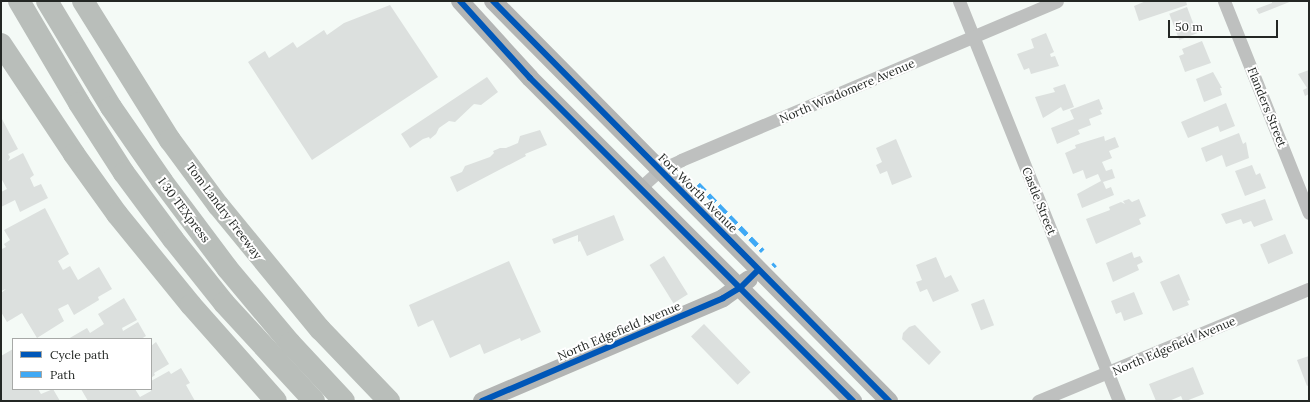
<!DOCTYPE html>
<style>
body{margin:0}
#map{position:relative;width:1310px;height:402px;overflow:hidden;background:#f4faf6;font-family:Lora,serif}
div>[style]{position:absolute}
.building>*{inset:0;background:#dce0de;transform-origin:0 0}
.street>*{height:13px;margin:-6.5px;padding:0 6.5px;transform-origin:6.5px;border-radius:6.5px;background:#bec0bf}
.secondary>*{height:18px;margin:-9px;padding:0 9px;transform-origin:9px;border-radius:9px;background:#b3b5b4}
.highway>*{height:22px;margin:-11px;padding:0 11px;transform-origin:11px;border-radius:11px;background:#b9beba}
.quiet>*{height:5px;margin-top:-2.5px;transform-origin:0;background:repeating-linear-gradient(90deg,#3fa9f5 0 10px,transparent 0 15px)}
.cycleway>*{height:6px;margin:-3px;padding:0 3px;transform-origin:3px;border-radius:3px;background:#0057b8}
span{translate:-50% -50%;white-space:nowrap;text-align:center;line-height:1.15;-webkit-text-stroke:4px #fff;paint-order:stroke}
.street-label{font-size:12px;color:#232724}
.frame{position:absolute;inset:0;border:2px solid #232724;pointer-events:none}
.legend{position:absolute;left:12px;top:338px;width:140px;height:52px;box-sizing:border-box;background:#fff;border:1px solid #a7a9a7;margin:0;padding:5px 7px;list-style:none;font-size:12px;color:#232724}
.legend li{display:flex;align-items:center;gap:8px;height:20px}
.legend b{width:20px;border:1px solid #a7a9a7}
.scale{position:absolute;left:1168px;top:20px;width:110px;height:18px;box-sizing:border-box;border:2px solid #232724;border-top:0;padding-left:5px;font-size:12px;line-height:14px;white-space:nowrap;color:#232724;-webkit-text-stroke:3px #fff;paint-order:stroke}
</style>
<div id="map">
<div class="building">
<div style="clip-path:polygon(1146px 1px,1186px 1px,1187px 5px,1139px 21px,1134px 6px)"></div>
<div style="clip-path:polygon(1272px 1px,1292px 1px,1259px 14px,1256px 9px,1272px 3px)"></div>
<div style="clip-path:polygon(390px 5px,438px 77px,312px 160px,248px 62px,265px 51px,269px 58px,293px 42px,297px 48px,324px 30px,327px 35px,344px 23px)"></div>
<div style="left:1187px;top:7px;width:28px;height:19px;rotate:69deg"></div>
<div style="clip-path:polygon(1046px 33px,1054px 52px,1050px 54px,1051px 57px,1055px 56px,1059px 66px,1031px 74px,1029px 68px,1024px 70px,1017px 54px,1034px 48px,1031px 39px)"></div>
<div style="clip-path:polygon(1202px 41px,1211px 63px,1185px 72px,1179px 56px,1184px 54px,1182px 49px)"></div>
<div style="clip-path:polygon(1309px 70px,1309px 94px,1305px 96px,1303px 90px,1307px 88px,1298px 74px)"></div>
<div style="clip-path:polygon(1213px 72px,1222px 88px,1220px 88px,1222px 95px,1204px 102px,1196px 79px)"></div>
<div style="clip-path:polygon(487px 77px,498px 92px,481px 105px,474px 104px,455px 122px,449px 121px,439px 128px,436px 134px,430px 139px,429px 137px,423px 139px,410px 148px,401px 134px)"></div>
<div style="clip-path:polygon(1065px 84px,1074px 107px,1063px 111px,1061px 107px,1043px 118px,1035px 97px,1055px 92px,1053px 88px)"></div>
<div style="clip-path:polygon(1099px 99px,1103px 109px,1100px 110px,1102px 114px,1089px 119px,1091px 125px,1078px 130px,1080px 134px,1057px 144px,1051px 128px,1074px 119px,1070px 110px)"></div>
<div style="clip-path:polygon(1226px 103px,1235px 126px,1220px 132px,1218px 126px,1188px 138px,1181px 122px)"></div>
<div style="clip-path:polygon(2px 119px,18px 149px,8px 154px,10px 157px,8px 161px,23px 153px,34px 175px,30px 178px,34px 187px,41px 184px,48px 198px,20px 212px,15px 200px,1px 207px,1px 192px,7px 189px,1px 178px)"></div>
<div style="clip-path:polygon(540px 130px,547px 145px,525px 154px,526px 156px,457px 192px,450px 177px,462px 172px,465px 166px,490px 157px,494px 153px,493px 151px,500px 148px,506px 148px,518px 143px,520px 136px)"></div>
<div style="clip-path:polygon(1239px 133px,1243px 144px,1246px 142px,1249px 158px,1226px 167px,1222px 155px,1206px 162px,1201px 148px)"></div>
<div style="clip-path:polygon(1104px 136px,1105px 141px,1115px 137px,1119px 147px,1109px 151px,1112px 158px,1102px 162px,1106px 171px,1112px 169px,1115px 178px,1103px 182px,1106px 189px,1111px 187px,1114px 195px,1082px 208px,1077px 194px,1101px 181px,1098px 174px,1086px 179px,1083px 170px,1073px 174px,1065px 153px,1076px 148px,1075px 145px)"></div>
<div style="clip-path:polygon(896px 139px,912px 177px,892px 185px,887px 171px,880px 174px,876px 165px,882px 162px,876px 148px)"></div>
<div style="clip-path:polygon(1252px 165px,1256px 175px,1260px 173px,1266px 188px,1245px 196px,1235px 171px)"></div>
<div style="clip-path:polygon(1129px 199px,1132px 202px,1139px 199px,1146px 216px,1139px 219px,1141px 224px,1096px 244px,1086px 219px,1110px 210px,1109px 207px,1121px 202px,1125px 204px,1123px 201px)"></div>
<div style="clip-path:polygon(1265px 199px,1273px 220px,1254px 227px,1251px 221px,1243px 224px,1241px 219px,1226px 224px,1221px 214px)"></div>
<div style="clip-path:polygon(45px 208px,69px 254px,58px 261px,63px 270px,70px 266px,78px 280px,99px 267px,112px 289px,98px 297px,99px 300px,74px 315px,68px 304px,58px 309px,64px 321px,37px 338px,22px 313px,7px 322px,1px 312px,1px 293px,6px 289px,1px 291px,1px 246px,2px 249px,6px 247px,4px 244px,10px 240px,4px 230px)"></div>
<div style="clip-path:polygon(614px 215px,624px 240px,587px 256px,580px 241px,578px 242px,578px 235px,554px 244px,552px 239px)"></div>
<div style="left:1285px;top:234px;width:21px;height:27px;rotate:67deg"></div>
<div style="clip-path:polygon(1132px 252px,1134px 258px,1140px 256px,1143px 262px,1137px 265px,1139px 270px,1113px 282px,1106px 263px)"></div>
<div style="left:664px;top:256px;width:45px;height:17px;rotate:58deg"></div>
<div style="clip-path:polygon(936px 257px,945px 278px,951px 275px,959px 291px,933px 302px,927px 289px,920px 292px,916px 282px,922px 280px,916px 265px)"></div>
<div style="clip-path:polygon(509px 261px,541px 332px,521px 341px,520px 338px,484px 354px,480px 344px,450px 358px,433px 320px,418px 327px,409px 305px)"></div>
<div style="clip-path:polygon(1179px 274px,1190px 300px,1187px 301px,1189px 305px,1173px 311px,1160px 282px)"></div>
<div style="clip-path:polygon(1134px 292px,1143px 314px,1124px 321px,1121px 312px,1116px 314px,1111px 301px)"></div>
<div style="clip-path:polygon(124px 298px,137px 320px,122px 328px,123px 331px,138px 322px,146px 336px,141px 339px,68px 339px,87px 328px,90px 333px,104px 324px,98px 314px)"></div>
<div style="left:984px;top:299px;width:28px;height:14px;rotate:69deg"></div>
<div style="left:704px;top:324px;width:67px;height:18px;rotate:46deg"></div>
<div style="clip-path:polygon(915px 325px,941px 352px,929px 365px,902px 339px,903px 333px,909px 327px)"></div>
<div style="clip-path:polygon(156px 342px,169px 364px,154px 373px,155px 375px,151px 378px,151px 346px)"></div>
<div style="clip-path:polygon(13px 349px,13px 389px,38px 389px,41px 394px,53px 389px,60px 401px,1px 401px,1px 356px)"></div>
<div style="clip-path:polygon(1309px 356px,1309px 385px,1307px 386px,1297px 360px)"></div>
<div style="clip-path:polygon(1193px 367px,1204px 394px,1186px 401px,1183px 401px,1181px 396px,1169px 401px,1156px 401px,1149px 384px)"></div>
<div style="clip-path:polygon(181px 368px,190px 383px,186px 385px,195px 401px,88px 401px,81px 389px,135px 389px,140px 397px,151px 391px,151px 381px,169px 371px,171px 374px)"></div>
</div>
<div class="street">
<div style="left:959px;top:1px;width:431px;rotate:68.2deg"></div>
<div style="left:1224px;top:1px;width:228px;rotate:68.2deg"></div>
<div style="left:641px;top:187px;width:25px;rotate:-42deg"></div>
<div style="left:660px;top:170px;width:23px;rotate:-25deg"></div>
<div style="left:681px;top:160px;width:408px;rotate:-22.9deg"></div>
<div style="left:1038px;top:401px;width:293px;rotate:-22.5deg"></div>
</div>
<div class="secondary">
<div style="left:460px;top:1px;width:104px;rotate:47.7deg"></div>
<div style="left:530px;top:78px;width:457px;rotate:45deg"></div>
<div style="left:493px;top:1px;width:563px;rotate:45.29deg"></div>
<div style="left:482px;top:401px;width:262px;rotate:-23.1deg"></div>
<div style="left:723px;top:298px;width:32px;rotate:-36deg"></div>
</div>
<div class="highway">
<div style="left:19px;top:1px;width:118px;rotate:59.5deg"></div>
<div style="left:79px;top:103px;width:83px;rotate:57.3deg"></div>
<div style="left:124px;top:173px;width:82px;rotate:53.4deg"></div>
<div style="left:173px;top:239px;width:82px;rotate:51.4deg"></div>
<div style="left:224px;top:303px;width:133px;rotate:47.4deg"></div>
<div style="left:47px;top:1px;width:124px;rotate:58.9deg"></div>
<div style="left:111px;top:107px;width:90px;rotate:55.4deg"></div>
<div style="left:162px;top:181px;width:109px;rotate:53.2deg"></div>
<div style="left:227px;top:268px;width:98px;rotate:50deg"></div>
<div style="left:290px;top:343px;width:79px;rotate:47deg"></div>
<div style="left:83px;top:1px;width:164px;rotate:58deg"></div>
<div style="left:170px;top:140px;width:81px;rotate:53.6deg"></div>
<div style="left:218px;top:205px;width:161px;rotate:50.6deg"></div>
<div style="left:320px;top:329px;width:100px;rotate:46.2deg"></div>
<div style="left:1px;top:44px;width:132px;rotate:56.4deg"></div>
<div style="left:74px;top:154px;width:74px;rotate:54.4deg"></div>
<div style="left:117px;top:214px;width:117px;rotate:50.9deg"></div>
<div style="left:191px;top:305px;width:128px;rotate:48.5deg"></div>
</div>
<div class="quiet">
<div style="left:698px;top:184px;width:93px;rotate:45.9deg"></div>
<div style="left:773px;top:266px;width:3px;rotate:-45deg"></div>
</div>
<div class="cycleway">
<div style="left:460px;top:1px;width:104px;rotate:47.7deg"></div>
<div style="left:530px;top:78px;width:457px;rotate:45deg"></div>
<div style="left:493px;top:1px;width:563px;rotate:45.29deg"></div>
<div style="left:482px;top:401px;width:262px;rotate:-23.1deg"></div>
<div style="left:723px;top:298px;width:21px;rotate:-31deg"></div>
<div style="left:741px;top:287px;width:24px;rotate:-45deg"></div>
</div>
<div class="street-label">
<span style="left:847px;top:91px;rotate:-23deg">North Windomere Avenue</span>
<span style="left:1267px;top:107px;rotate:68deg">Flanders Street</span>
<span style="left:698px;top:193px;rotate:45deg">Fort Worth Avenue</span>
<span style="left:1039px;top:201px;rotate:68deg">Castle Street</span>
<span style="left:184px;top:210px;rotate:53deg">I 30 TEXpress</span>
<span style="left:224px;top:211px;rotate:53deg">Tom Landry Freeway</span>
<span style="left:619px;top:331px;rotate:-23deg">North Edgefield Avenue</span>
<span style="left:1174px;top:346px;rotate:-23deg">North Edgefield Avenue</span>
</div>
<div class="frame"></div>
<ul class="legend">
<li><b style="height:5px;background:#0057b8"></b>Cycle path</li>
<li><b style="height:5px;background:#3fa9f5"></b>Path</li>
</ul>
<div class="scale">50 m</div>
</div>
